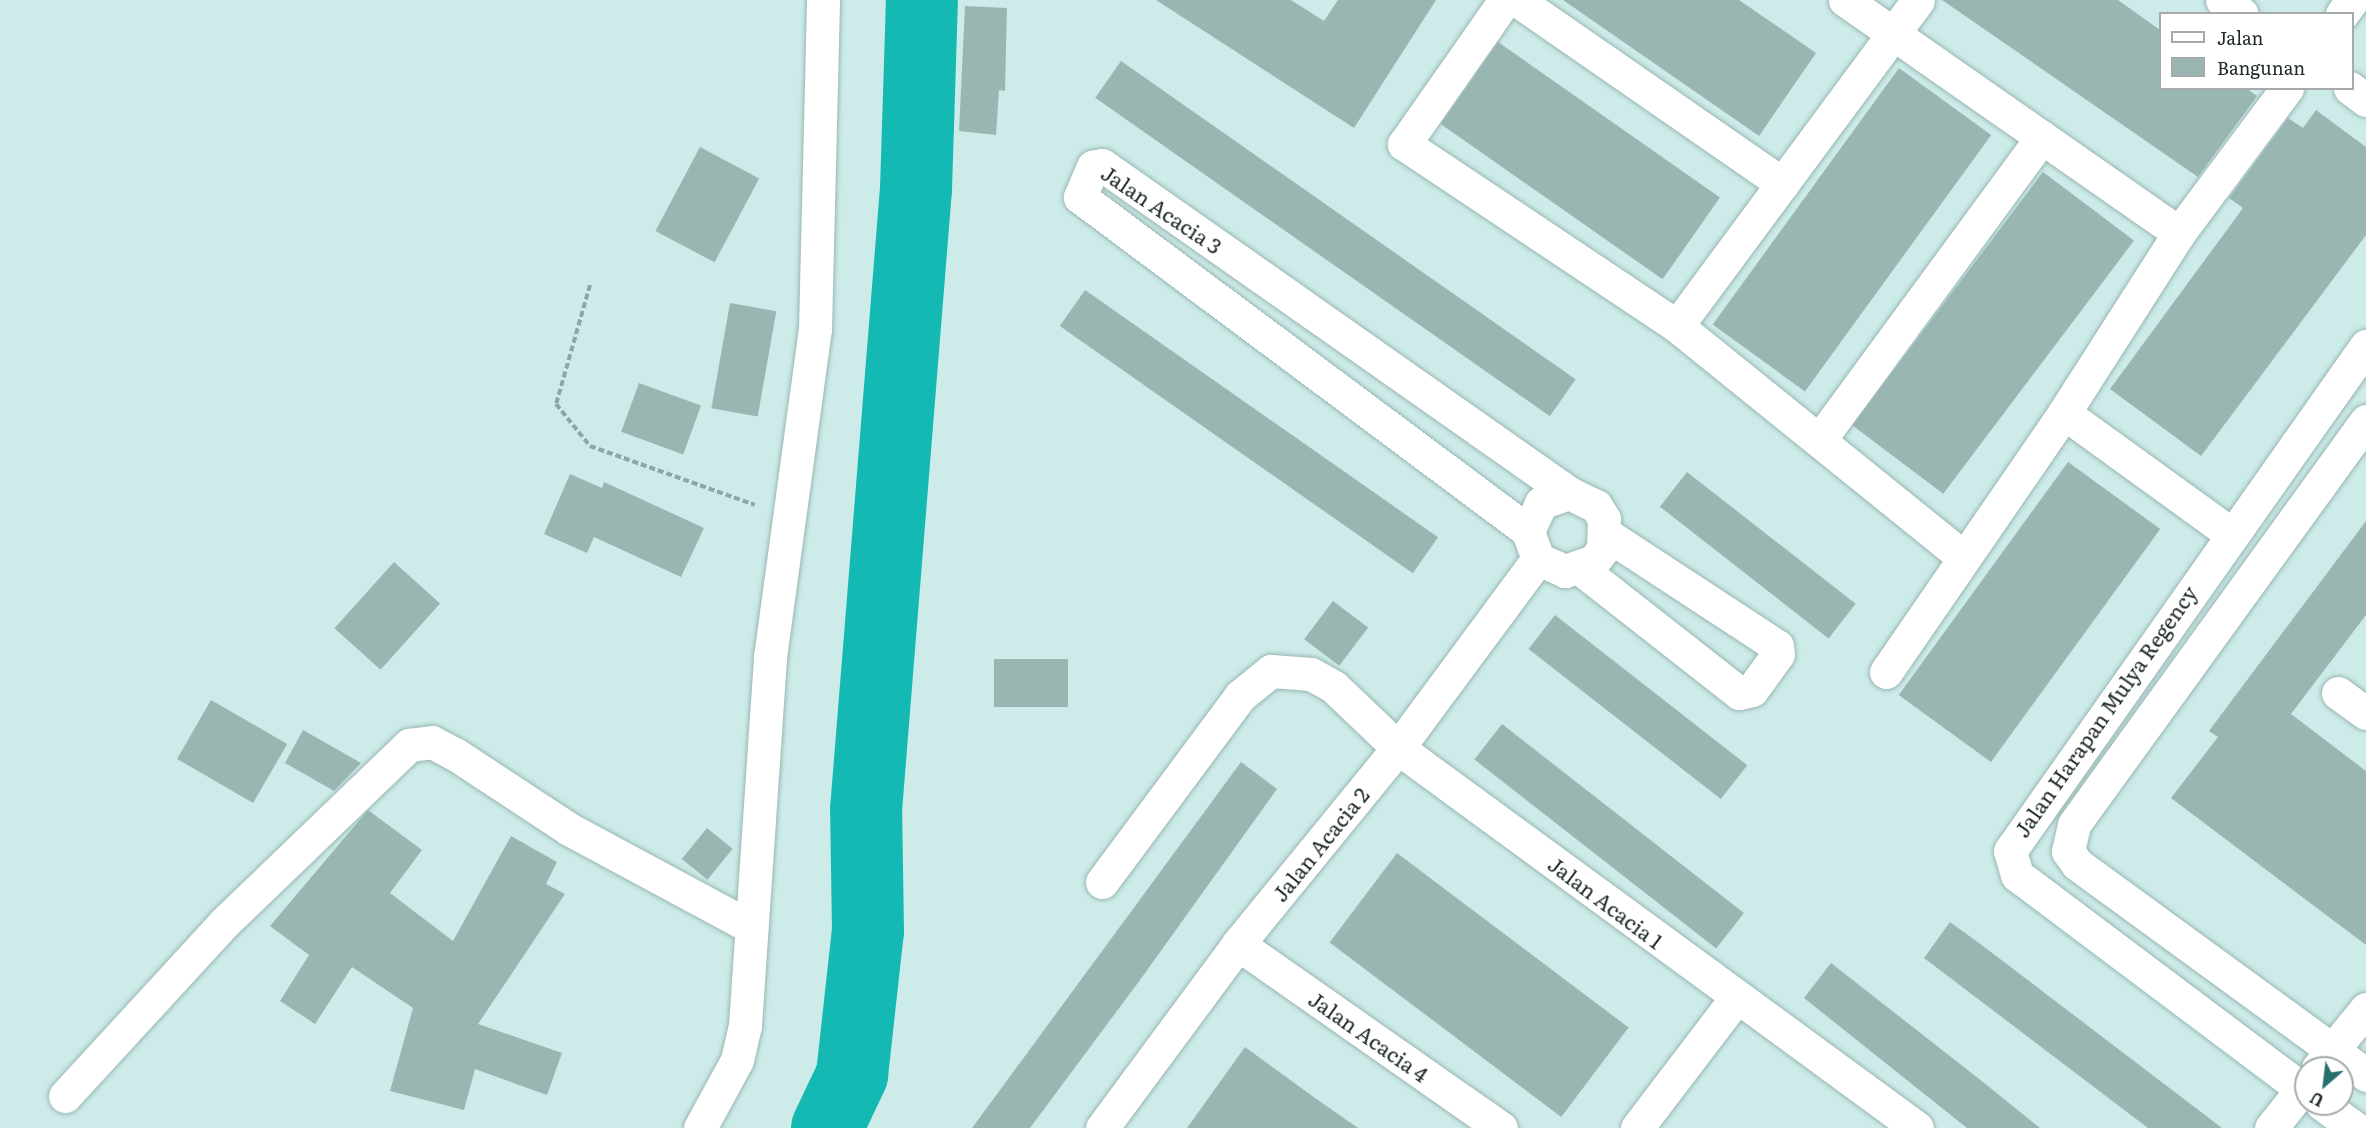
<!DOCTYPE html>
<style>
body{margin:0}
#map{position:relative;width:2366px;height:1128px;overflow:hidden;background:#cdece9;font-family:Literata,serif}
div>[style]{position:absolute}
.river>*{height:72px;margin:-36px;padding:0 36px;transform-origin:36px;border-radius:36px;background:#15b9b3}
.building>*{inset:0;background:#99b6b3;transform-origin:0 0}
.path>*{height:4px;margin-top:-2px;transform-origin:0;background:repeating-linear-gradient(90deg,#8ea6a4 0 6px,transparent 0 9px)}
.roads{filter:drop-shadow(0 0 2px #99b6b3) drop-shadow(0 0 2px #99b6b3)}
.minor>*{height:33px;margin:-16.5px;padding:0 16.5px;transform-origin:16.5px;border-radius:16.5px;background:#fff}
span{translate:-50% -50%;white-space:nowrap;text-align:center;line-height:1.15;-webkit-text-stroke:6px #fff;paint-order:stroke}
.street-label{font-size:21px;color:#202b2a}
.legend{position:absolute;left:2159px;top:12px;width:195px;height:78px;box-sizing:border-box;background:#fff;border:2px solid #a6aaaa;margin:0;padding:8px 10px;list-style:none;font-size:18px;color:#202b2a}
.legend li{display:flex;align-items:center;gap:12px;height:30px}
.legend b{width:30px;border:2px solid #a6aaaa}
.north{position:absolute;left:2294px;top:1056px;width:60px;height:60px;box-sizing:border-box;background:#fff;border:2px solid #a6aaaa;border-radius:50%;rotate:208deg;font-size:16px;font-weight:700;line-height:24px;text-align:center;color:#202b2a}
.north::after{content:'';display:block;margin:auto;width:21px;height:27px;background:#27716d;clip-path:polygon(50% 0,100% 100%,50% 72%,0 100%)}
</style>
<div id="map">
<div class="river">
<div style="left:827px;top:1128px;width:59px;rotate:-64.7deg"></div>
<div style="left:852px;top:1075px;width:145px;rotate:-83.7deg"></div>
<div style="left:868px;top:931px;width:121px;rotate:-90.9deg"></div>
<div style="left:866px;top:810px;width:623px;rotate:-85.4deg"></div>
<div style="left:916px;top:189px;width:189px;rotate:-88.2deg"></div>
</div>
<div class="building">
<div style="clip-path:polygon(1156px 0,1291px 0,1324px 21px,1338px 0,1436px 0,1354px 128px)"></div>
<div style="clip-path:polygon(1563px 0,1739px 0,1816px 53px,1759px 136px)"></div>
<div style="clip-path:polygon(1942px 0,2118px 0,2160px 30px,2160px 88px,2246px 88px,2257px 96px,2198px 177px)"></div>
<div style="clip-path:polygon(965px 6px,1007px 8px,1005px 91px,999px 90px,996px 135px,959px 131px)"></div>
<div style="left:1498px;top:42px;width:271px;height:100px;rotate:35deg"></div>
<div style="left:1121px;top:61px;width:555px;height:45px;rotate:35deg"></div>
<div style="left:1899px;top:68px;width:114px;height:317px;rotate:36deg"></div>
<div style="clip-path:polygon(2316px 110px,2366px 147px,2366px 235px,2201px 456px,2110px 389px,2243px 208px,2229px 198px,2288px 118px,2303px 128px)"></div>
<div style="left:700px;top:147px;width:67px;height:95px;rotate:28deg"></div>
<div style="left:2043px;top:172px;width:114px;height:317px;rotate:37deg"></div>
<div style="left:1085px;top:290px;width:431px;height:44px;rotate:35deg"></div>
<div style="left:730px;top:303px;width:47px;height:107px;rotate:10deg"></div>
<div style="left:639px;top:383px;width:66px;height:52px;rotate:20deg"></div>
<div style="left:2068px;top:462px;width:114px;height:288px;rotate:36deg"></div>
<div style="left:1687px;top:472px;width:214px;height:44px;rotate:38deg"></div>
<div style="clip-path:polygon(570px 474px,602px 488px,604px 482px,704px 528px,681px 577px,594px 537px,587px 553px,544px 534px)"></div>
<div style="clip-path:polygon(2366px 521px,2366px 615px,2291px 714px,2366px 771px,2366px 945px,2171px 798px,2218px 737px,2209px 731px)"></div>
<div style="left:394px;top:562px;width:62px;height:89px;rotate:42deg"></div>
<div style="left:1333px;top:601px;width:44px;height:48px;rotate:37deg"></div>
<div style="left:1555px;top:615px;width:244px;height:43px;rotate:38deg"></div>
<div style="left:994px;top:659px;width:74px;height:48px"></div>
<div style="left:211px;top:700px;width:88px;height:68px;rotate:30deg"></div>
<div style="left:1502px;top:724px;width:307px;height:45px;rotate:38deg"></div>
<div style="clip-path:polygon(303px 730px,361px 763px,334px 791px,285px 763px)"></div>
<div style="clip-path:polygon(1241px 762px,1277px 789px,1140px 980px,1030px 1128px,972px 1128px)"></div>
<div style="clip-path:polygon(368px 810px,422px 850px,390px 893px,453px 941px,511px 836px,557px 862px,546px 884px,565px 894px,478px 1024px,562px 1053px,547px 1095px,475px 1069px,464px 1110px,390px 1091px,413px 1008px,352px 967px,315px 1024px,280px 1001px,309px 955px,270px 926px)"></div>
<div style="left:707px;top:828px;width:33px;height:40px;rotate:39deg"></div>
<div style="left:1397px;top:853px;width:290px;height:112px;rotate:37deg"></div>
<div style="clip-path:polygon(1950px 922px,1983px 946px,2222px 1128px,2148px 1128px,1924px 958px)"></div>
<div style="clip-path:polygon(1831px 963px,1983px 1082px,2040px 1128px,1967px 1128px,1804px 998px)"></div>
<div style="clip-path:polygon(1245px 1047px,1315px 1098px,1358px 1128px,1187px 1128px)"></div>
</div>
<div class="path">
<div style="left:590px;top:285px;width:124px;rotate:105.9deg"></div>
<div style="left:556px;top:404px;width:54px;rotate:51deg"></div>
<div style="left:590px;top:446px;width:175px;rotate:19.7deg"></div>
</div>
<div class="roads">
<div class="minor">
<div style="left:1505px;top:0;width:176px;rotate:125deg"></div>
<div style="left:1404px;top:144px;width:328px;rotate:33.7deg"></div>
<div style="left:1677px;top:326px;width:365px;rotate:38.9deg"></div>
<div style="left:1517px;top:0;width:323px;rotate:34.7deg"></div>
<div style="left:1845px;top:0;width:407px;rotate:34.9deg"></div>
<div style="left:2222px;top:0;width:24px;rotate:35deg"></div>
<div style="left:2342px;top:14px;width:17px;rotate:-54deg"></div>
<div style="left:2350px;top:88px;width:20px;rotate:37deg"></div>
<div style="left:1677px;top:326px;width:405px;rotate:-53.5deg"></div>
<div style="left:2064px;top:413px;width:205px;rotate:35.9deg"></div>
<div style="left:2366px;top:421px;width:498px;rotate:125.9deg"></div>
<div style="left:2074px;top:825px;width:27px;rotate:103deg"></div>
<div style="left:2068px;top:851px;width:16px;rotate:55deg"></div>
<div style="left:2077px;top:864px;width:358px;rotate:36.1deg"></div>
<div style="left:1821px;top:438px;width:373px;rotate:-53.7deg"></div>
<div style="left:1528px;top:531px;width:559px;rotate:-143.29deg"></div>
<div style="left:1080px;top:197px;width:33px;rotate:-67deg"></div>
<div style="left:1093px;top:167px;width:9px;rotate:-13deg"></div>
<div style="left:1102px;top:165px;width:571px;rotate:35.08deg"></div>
<div style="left:1569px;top:493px;width:30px;rotate:26deg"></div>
<div style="left:1596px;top:506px;width:15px;rotate:58deg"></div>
<div style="left:1604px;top:519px;width:30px;rotate:92deg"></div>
<div style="left:1603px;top:549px;width:15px;rotate:127deg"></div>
<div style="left:1594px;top:561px;width:31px;rotate:161deg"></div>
<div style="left:1565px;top:571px;width:30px;rotate:-156deg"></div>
<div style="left:1538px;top:559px;width:30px;rotate:-110deg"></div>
<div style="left:1528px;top:531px;width:31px;rotate:-65deg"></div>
<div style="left:1541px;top:503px;width:30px;rotate:-20deg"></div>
<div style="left:1581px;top:569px;width:201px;rotate:38.1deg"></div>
<div style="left:1739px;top:693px;width:13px;rotate:-13deg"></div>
<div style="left:1752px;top:690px;width:44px;rotate:-54.2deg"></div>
<div style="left:1778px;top:654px;width:8px;rotate:-97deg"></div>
<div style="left:1777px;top:646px;width:204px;rotate:-146.8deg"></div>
<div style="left:1886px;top:672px;width:314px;rotate:-55.5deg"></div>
<div style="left:2064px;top:413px;width:214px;rotate:-57.4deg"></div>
<div style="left:2179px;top:233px;width:181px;rotate:-53.3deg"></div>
<div style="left:2338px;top:693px;width:34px;rotate:36deg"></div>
<div style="left:1102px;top:882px;width:232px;rotate:-53.4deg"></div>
<div style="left:1240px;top:696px;width:40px;rotate:-39deg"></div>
<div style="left:1271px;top:671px;width:40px;rotate:4.3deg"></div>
<div style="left:1311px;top:674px;width:26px;rotate:29deg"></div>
<div style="left:1334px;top:687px;width:88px;rotate:43.6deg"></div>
<div style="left:1398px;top:748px;width:643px;rotate:36.21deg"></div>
<div style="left:1238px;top:944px;width:321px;rotate:35deg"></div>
<div style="left:2318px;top:1068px;width:76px;rotate:-50.9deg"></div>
<div style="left:2306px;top:1092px;width:361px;rotate:-143.1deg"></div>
<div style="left:2017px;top:875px;width:25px;rotate:-106deg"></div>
<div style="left:2010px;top:851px;width:618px;rotate:-54.82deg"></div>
<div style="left:65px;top:1096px;width:235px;rotate:-47.4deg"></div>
<div style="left:224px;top:923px;width:257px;rotate:-43.9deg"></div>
<div style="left:409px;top:745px;width:23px;rotate:-7deg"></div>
<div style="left:432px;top:742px;width:26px;rotate:28deg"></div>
<div style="left:455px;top:754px;width:136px;rotate:33.3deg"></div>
<div style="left:569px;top:829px;width:207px;rotate:28.3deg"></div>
<div style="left:2322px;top:1104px;width:41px;rotate:36deg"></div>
<div style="left:700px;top:1128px;width:77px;rotate:-61.4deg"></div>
<div style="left:737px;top:1060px;width:36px;rotate:-77deg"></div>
<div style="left:745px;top:1025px;width:369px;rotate:-86.1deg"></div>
<div style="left:770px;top:657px;width:331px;rotate:-82.2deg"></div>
<div style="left:815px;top:329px;width:329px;rotate:-88.6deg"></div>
<div style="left:1102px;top:1128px;width:229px;rotate:-53.5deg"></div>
<div style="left:1238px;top:944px;width:253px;rotate:-50.8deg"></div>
<div style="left:1398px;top:748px;width:235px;rotate:-53.5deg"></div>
<div style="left:1637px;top:1128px;width:163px;rotate:-52.7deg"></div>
<div style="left:2271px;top:1128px;width:56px;rotate:-51.5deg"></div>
</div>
</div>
<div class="street-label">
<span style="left:1162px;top:209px;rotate:34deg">Jalan Acacia 3</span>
<span style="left:2105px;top:711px;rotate:-55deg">Jalan Harapan Mulya Regency</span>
<span style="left:1320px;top:844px;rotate:-51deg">Jalan Acacia 2</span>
<span style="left:1606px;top:902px;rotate:37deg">Jalan Acacia 1</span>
<span style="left:1369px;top:1036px;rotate:35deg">Jalan Acacia 4</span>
</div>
<ul class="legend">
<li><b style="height:8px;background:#fff"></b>Jalan</li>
<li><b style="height:16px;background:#99b6b3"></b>Bangunan</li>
</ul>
<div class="north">U</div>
</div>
